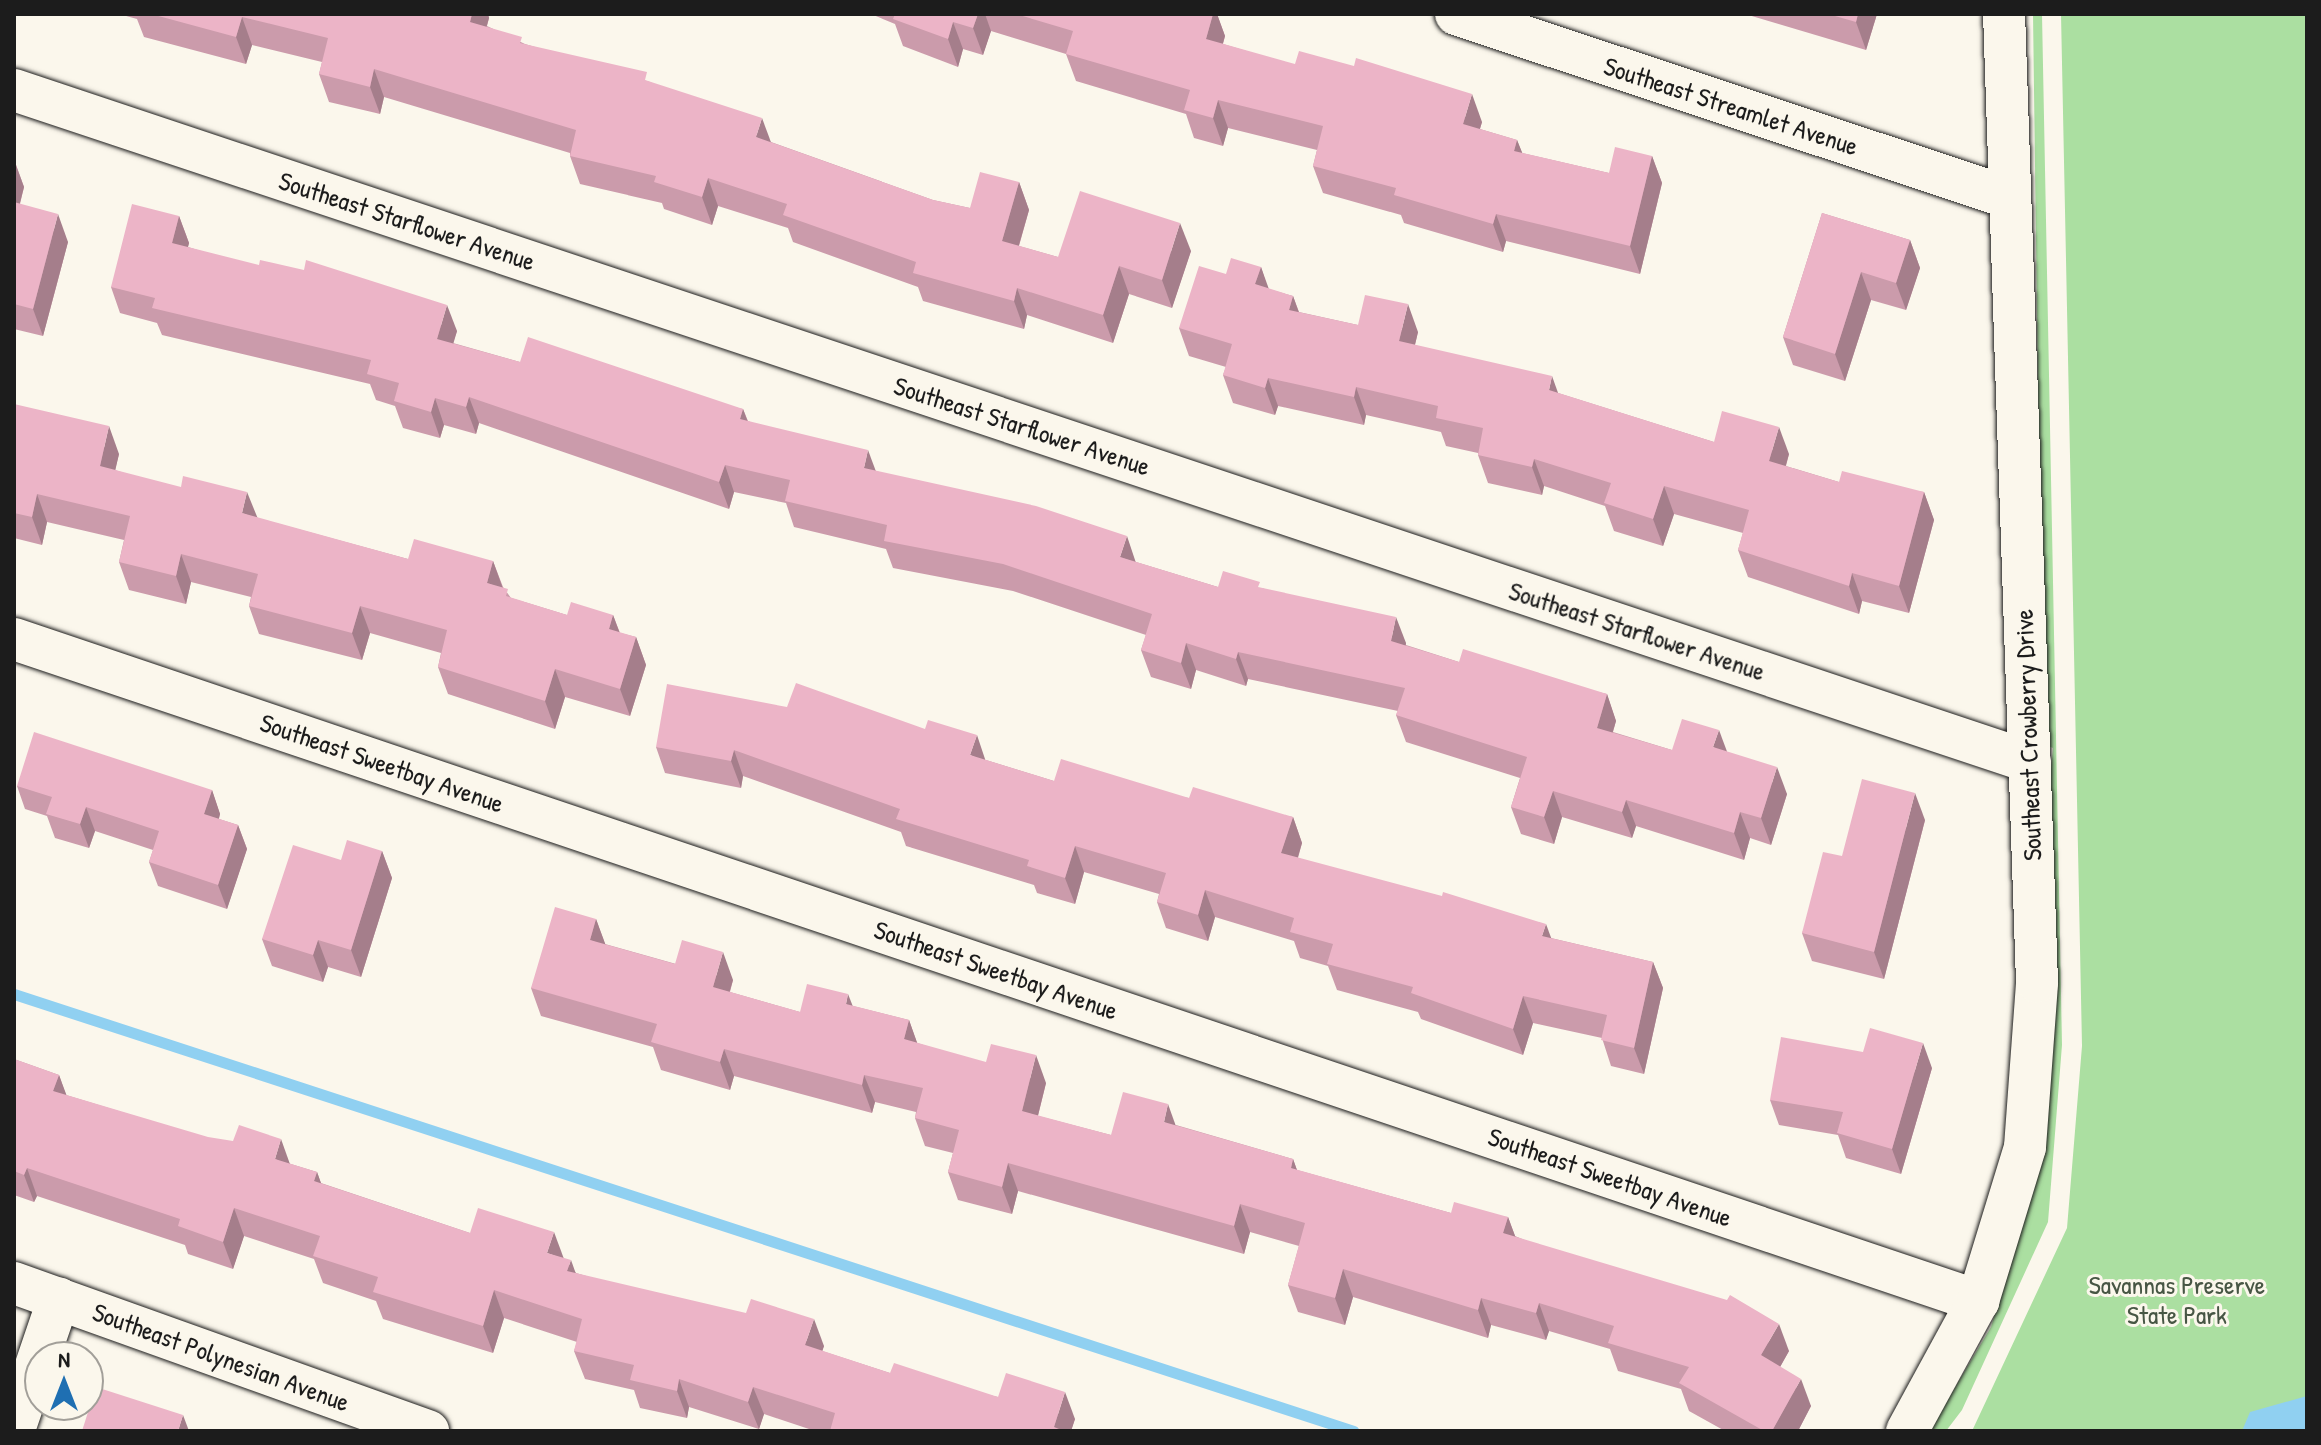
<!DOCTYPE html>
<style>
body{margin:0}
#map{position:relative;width:2321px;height:1445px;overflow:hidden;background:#fbf7ec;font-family:"Patrick Hand",sans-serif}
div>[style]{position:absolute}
.green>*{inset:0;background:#abdfa1}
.water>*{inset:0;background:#90d0f1}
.stream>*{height:11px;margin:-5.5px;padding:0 5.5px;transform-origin:5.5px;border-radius:5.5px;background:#90d0f1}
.roads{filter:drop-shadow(0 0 2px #1c1c1c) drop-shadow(0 0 2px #1c1c1c)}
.street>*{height:42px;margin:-21px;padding:0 21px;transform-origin:21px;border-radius:21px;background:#fbf7ec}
.wall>*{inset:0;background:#cb9bab}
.shaded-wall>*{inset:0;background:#a57e8b}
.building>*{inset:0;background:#ecb4c7}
span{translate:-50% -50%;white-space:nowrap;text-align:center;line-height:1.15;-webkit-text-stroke:6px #fbf7ec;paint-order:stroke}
.street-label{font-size:26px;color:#1c1c1c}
.park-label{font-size:26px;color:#475644}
.frame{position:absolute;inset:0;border:16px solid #1c1c1c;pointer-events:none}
.north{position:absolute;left:24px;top:1341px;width:80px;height:80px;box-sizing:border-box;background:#fbf7ec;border:2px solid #a29f99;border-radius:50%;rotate:0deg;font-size:22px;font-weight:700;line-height:32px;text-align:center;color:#1c1c1c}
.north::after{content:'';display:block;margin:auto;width:28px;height:36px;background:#1f6fb2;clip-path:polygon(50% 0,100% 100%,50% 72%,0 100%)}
</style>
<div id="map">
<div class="green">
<div style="clip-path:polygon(2033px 14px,2042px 14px,2062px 1045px,2048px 1222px,1962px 1410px,1946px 1431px,1929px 1431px,1991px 1327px,2002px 1290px,2053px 748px,2048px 746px,2040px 538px)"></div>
<div style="clip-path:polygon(2061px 14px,2307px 14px,2307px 1431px,1972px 1431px,2067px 1228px,2082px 1046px)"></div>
</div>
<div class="water">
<div style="clip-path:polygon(2307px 1396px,2307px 1431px,2242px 1431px,2250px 1412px)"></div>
</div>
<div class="stream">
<div style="left:14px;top:994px;width:1409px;rotate:18.07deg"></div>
</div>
<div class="roads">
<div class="street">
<div style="left:1456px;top:14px;width:581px;rotate:18.37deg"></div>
<div style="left:14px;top:90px;width:2125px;rotate:18.43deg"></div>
<div style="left:14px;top:639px;width:2073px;rotate:18.63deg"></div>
<div style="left:14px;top:1283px;width:440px;rotate:19.7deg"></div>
<div style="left:14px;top:1430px;width:139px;rotate:-71.2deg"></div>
<div style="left:1907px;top:1431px;width:148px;rotate:-61.4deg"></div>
<div style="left:1978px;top:1301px;width:161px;rotate:-73deg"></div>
<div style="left:2025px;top:1147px;width:165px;rotate:-85.8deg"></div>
<div style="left:2037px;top:982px;width:969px;rotate:-91.95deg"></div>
</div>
</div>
<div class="wall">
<div style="clip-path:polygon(119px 14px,488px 14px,489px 18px,487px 26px,525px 44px,650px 82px,771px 142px,933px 200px,970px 208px,1019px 182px,1029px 210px,1019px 246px,1058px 257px,1191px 251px,1172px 308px,1129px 294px,1113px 343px,1027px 315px,1024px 329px,923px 301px,918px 287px,793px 242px,788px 228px,718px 206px,712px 225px,664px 209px,662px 203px,580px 184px,570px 156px,570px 153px,384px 97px,380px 114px,329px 102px,319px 74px,322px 62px,252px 45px,246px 64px,144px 37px,137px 19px)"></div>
<div style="clip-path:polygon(871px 14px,1217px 14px,1225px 36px,1223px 44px,1482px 122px,1480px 129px,1517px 140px,1522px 153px,1609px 173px,1652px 156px,1662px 183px,1640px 274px,1506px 241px,1503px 252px,1404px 223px,1401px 215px,1323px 193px,1313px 166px,1317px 150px,1228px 128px,1223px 146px,1194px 138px,1186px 114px,1076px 81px,1066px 54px,991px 31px,983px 55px,963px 49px,958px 67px,903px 46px,895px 24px)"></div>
<div style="clip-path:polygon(1745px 14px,1877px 14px,1866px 50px)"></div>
<div style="clip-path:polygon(14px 159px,24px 187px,20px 204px,68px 242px,43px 336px,14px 329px)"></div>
<div style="clip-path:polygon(1822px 213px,1910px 240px,1920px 268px,1906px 310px,1871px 300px,1845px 381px,1793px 365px,1783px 337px)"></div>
<div style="clip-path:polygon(179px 216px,189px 243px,188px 247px,457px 331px,453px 343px,520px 362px,743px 409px,748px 421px,876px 471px,1136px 562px,1218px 587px,1262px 588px,1406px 643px,1406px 645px,1459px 662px,1607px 694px,1616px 721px,1613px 732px,1672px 750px,1727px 752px,1787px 794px,1771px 845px,1750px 838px,1744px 860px,1636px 826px,1632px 838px,1562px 817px,1554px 844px,1521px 834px,1511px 807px,1520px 778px,1406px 742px,1396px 715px,1398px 711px,1248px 679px,1246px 686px,1196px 670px,1191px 689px,1151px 677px,1141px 650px,1146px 635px,1013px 591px,893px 568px,886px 549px,794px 527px,786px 503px,734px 492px,729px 509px,479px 423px,476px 434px,444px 425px,440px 438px,403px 428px,395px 406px,376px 400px,370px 384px,162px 335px,157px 323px,120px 313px,111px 287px)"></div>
<div style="clip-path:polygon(1261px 267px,1268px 289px,1293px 296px,1299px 312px,1358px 325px,1418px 332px,1415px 345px,1558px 393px,1714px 442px,1789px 454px,1786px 466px,1839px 482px,1924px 492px,1934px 520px,1909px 613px,1862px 601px,1859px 614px,1748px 577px,1738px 550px,1743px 533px,1674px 514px,1663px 546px,1614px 531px,1605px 506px,1544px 486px,1542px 495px,1488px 483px,1478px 455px,1478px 453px,1446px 446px,1441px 432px,1366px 415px,1364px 425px,1278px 406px,1275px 415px,1233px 403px,1223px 375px,1226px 367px,1189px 356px,1179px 328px,1226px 274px)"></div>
<div style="clip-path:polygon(14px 404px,119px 454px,115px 470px,257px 518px,408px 559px,493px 561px,503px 587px,511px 598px,567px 615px,613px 615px,620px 633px,636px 637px,646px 665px,630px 716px,565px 697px,555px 729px,448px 694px,438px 667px,441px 653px,370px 633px,362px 660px,259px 634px,249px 606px,251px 597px,191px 582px,186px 604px,129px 590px,119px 562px,124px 540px,47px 522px,42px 545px,14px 538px)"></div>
<div style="clip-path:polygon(656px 747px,986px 760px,1054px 781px,1189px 798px,1293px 817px,1302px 843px,1298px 858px,1551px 938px,1653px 962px,1663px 988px,1644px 1074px,1611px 1066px,1602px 1038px,1533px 1023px,1523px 1055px,1421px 1019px,1418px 1012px,1337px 990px,1328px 966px,1300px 958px,1294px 941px,1215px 917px,1208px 941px,1166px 928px,1157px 902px,1159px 894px,1084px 872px,1075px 904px,1037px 893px,1034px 885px,906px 846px,901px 832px,743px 776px,741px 788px,665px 773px)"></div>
<div style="clip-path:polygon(17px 786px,212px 790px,220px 814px,219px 819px,238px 825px,247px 849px,227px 909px,158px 886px,149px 862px,153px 850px,95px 831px,89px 848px,55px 838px,47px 816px,25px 809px)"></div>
<div style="clip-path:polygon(1925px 820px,1884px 979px,1812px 961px,1802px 933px,1842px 856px)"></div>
<div style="clip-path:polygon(382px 851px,392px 878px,361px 977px,328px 967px,323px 982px,272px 966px,262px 939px,341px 860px)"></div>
<div style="clip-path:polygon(596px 919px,605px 944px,733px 980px,730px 992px,800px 1012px,853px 1006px,909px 1020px,917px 1043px,1046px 1083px,1038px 1116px,1111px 1135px,1176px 1125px,1293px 1159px,1297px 1170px,1451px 1213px,1508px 1217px,1515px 1236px,1789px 1351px,1780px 1367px,1811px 1406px,1798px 1431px,1725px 1431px,1689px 1411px,1681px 1389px,1618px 1371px,1610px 1349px,1549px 1331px,1546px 1340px,1491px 1325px,1488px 1338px,1353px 1297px,1345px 1325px,1298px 1312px,1288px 1285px,1299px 1246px,1250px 1232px,1244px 1254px,1018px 1191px,1012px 1214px,958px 1200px,948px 1172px,953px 1153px,925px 1146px,915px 1118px,916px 1112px,875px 1102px,872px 1113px,734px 1076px,730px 1090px,661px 1070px,653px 1047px,541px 1016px,531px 988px)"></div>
<div style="clip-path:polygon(14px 1059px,59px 1075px,66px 1095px,317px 1172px,321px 1183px,470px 1233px,563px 1258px,576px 1273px,824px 1346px,822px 1351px,890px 1373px,998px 1397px,1075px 1419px,1071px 1431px,815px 1431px,764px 1414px,759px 1429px,689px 1407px,687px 1418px,640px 1408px,634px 1390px,585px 1379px,574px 1351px,577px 1342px,504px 1318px,493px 1353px,383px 1319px,376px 1301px,323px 1283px,314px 1259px,244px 1236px,233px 1269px,188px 1254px,185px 1245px,37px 1196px,34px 1202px,14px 1195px)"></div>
<div style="clip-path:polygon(1932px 1068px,1901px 1174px,1846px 1158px,1838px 1135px,1779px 1125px,1770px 1100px)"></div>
</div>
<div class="shaded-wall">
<div style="clip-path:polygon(472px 14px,488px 14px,489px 18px,480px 49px,470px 22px)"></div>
<div style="clip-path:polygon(978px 14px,985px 14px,991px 31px,983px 55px,973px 28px)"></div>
<div style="clip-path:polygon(1213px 14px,1217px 14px,1225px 36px,1216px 67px,1206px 39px)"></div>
<div style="clip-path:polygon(1858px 14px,1877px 14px,1866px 50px,1856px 22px)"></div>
<div style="clip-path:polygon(242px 17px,252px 45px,246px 64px,236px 37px)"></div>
<div style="clip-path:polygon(953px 22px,963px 49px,958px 67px,948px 39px)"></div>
<div style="clip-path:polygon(374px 69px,384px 97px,380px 114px,370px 87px)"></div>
<div style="clip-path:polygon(1472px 94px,1482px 122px,1473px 151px,1463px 124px)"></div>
<div style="clip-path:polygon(1218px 100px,1228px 128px,1223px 146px,1213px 118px)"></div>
<div style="clip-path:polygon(762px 118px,772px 145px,756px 137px)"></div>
<div style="clip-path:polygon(1517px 140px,1528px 167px,1514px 151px)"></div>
<div style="clip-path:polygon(1652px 156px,1662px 183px,1640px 274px,1630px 246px)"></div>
<div style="clip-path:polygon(14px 160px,24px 187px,14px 226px)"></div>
<div style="clip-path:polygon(708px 178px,718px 206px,712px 225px,702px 197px)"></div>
<div style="clip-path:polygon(1019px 182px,1029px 210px,1012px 269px,1002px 241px)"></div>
<div style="clip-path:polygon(58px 214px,68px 242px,43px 336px,33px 309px)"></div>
<div style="clip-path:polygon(1496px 214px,1506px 241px,1503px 252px,1493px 224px)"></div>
<div style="clip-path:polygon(179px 216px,189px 243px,182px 269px,172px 243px)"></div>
<div style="clip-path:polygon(1180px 223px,1191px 251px,1172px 308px,1162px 280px)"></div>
<div style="clip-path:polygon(1910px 240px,1920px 268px,1906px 310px,1896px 283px)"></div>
<div style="clip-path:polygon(1119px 266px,1129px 294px,1113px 343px,1103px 315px)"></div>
<div style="clip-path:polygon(1261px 267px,1271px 295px,1255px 284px)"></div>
<div style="clip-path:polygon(1861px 272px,1871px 300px,1845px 381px,1835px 354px)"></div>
<div style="clip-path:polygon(1017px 288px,1027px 315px,1024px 329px,1014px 301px)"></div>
<div style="clip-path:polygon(1293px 296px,1303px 324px,1289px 310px)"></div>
<div style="clip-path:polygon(1408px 304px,1418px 332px,1409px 369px,1399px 341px)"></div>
<div style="clip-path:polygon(447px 305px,457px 331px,447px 365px,437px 339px)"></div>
<div style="clip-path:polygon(1552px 376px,1562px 404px,1549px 390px)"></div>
<div style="clip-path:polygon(1268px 378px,1278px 406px,1275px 415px,1265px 388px)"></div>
<div style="clip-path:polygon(1356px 387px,1366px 415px,1364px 425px,1354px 397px)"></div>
<div style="clip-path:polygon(469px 397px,479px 423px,476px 434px,466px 407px)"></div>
<div style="clip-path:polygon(435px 398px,444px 425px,440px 438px,431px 412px)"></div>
<div style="clip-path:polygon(743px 409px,753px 436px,740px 419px)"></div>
<div style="clip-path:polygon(109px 426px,119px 454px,110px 493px,100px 466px)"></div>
<div style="clip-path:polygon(1779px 427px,1789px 454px,1779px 489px,1769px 461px)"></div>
<div style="clip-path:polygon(868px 450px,878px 477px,864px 468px)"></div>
<div style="clip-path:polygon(1534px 459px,1544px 486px,1542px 495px,1532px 467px)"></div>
<div style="clip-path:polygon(725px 465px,734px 492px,729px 509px,719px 482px)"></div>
<div style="clip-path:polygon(1664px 486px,1674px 514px,1663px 546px,1653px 519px)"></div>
<div style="clip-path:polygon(247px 492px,258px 519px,242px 513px)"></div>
<div style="clip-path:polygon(1924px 492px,1934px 520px,1909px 613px,1899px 586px)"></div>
<div style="clip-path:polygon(37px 494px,47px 522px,42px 545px,32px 517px)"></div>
<div style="clip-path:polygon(1127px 536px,1136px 563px,1120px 557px)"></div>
<div style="clip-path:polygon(181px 554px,191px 582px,186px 604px,176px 576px)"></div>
<div style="clip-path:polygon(493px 561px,503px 589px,487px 583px)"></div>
<div style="clip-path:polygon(1852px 573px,1862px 601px,1859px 614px,1849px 586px)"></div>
<div style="clip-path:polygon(360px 606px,370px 633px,362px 660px,352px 633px)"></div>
<div style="clip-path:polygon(613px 615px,623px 642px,609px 629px)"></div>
<div style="clip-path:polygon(1396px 617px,1406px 643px,1401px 667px,1391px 641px)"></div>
<div style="clip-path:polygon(636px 637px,646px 665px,630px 716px,620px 689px)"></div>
<div style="clip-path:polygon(1186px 643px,1196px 670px,1191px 689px,1181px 663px)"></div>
<div style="clip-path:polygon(1238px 652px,1248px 679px,1246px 686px,1236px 659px)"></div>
<div style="clip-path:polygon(555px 669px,565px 697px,555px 729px,545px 701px)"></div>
<div style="clip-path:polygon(1607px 694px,1616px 721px,1606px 754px,1597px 728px)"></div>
<div style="clip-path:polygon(1719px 730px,1729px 757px,1713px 747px)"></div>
<div style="clip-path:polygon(977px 735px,986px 762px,970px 755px)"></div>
<div style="clip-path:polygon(734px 750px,743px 776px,741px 788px,731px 761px)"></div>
<div style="clip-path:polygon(1777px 767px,1787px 794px,1771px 845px,1761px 818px)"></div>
<div style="clip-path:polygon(212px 790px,220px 814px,213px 838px,204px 814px)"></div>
<div style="clip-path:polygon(1553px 791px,1562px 817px,1554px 844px,1544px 817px)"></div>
<div style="clip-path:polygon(1915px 793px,1925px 820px,1884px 979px,1874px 952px)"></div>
<div style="clip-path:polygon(1626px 800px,1636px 826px,1632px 838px,1622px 812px)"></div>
<div style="clip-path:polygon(86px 807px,95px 831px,89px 848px,80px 824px)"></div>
<div style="clip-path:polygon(1740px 812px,1750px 838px,1744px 860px,1734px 833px)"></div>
<div style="clip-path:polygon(1293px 817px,1302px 843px,1291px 880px,1281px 853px)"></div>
<div style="clip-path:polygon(238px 825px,247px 849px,227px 909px,218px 885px)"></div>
<div style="clip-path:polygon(1075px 846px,1084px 872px,1075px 904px,1065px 878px)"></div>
<div style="clip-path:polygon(382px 851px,392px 878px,361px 977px,351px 950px)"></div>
<div style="clip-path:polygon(1205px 890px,1215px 917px,1208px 941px,1198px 915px)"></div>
<div style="clip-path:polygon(596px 919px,606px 946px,590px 940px)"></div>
<div style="clip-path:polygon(1546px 924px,1556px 951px,1542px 936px)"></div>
<div style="clip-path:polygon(318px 940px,328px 967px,323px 982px,313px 955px)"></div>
<div style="clip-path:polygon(723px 952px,733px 980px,723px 1014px,713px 987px)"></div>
<div style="clip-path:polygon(1653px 962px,1663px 988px,1644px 1074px,1634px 1048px)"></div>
<div style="clip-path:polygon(848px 994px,859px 1022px,846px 1004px)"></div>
<div style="clip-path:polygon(1523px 996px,1533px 1023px,1523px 1055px,1513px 1029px)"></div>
<div style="clip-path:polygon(909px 1020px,919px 1048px,904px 1039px)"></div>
<div style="clip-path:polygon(1923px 1043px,1932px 1068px,1901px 1174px,1892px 1149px)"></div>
<div style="clip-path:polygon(724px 1049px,734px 1076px,730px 1090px,720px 1062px)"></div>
<div style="clip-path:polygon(1036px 1055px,1046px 1083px,1032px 1139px,1022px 1111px)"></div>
<div style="clip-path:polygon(59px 1075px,69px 1102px,53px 1091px)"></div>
<div style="clip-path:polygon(864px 1075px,875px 1102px,872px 1113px,862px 1085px)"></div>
<div style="clip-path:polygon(1168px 1104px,1178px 1132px,1164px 1122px)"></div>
<div style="clip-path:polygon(281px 1139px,291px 1167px,275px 1159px)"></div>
<div style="clip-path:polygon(1293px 1159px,1303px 1187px,1291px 1168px)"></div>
<div style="clip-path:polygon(1008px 1163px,1018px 1191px,1012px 1214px,1002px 1187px)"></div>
<div style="clip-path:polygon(27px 1168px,37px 1196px,34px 1202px,24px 1175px)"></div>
<div style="clip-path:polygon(317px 1172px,327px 1200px,314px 1181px)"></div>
<div style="clip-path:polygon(1240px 1204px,1250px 1232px,1244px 1254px,1234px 1226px)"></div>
<div style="clip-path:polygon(234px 1208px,244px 1236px,233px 1269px,223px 1242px)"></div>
<div style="clip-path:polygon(1508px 1217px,1518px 1244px,1503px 1233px)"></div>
<div style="clip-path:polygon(554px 1232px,564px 1259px,547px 1253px)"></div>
<div style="clip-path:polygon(571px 1260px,581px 1288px,567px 1271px)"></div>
<div style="clip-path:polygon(1343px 1269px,1353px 1297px,1345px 1325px,1335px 1298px)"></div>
<div style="clip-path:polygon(494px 1290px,504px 1318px,493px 1353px,483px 1326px)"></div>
<div style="clip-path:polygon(1481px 1298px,1491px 1325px,1488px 1338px,1478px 1310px)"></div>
<div style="clip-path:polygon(1539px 1303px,1549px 1331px,1546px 1340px,1536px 1313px)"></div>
<div style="clip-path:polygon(814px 1319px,824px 1346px,815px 1373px,805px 1345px)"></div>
<div style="clip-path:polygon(1779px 1324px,1789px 1351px,1771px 1383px,1761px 1355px)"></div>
<div style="clip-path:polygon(679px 1379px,689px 1407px,687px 1418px,677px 1391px)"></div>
<div style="clip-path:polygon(1801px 1379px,1811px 1406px,1798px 1431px,1772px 1431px)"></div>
<div style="clip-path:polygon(753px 1387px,764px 1414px,759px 1429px,748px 1402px)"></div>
<div style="clip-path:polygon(1065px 1392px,1075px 1419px,1071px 1431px,1055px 1431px,1054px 1427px)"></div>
<div style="clip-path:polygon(183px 1415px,189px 1431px,178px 1431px)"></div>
</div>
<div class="building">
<div style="clip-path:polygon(151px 14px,472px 14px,470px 22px,522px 37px,520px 43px,647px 72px,645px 80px,762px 118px,756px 137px,933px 200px,970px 208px,980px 172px,1019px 182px,1002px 241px,1058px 257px,1080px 191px,1180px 223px,1162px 280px,1119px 266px,1103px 315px,1017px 288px,1014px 301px,913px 273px,916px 262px,783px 215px,787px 204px,708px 178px,702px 197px,654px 182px,656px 176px,570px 156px,576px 130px,374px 69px,370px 87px,319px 74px,328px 38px,242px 17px,236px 37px)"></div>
<div style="clip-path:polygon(895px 14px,978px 14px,973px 28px,953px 22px,948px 39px,893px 19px)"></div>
<div style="clip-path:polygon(1016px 14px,1213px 14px,1206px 39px,1295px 64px,1299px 51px,1354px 66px,1356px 58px,1472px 94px,1463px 124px,1517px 140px,1514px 151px,1609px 173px,1615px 147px,1652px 156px,1630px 246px,1496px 214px,1493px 224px,1394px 195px,1396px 188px,1313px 166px,1323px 126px,1218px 100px,1213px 118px,1184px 110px,1190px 90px,1066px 54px,1073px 31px)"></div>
<div style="clip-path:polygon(1828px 14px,1858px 14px,1856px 22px)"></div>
<div style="clip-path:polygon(14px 202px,58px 214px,33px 309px,14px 304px)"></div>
<div style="clip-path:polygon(132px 204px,179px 216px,172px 243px,259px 265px,260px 260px,304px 270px,306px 260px,447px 305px,437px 339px,520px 362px,528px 337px,743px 409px,740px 419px,868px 450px,864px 468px,1036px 506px,1127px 536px,1120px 557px,1218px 587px,1223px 571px,1260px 582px,1258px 587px,1396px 617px,1391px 641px,1459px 662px,1463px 649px,1607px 694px,1597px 728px,1672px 750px,1682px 719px,1719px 730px,1713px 747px,1777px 767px,1761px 818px,1740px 812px,1734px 833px,1626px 800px,1622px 812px,1553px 791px,1544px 817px,1511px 807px,1527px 757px,1396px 715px,1405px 688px,1238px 652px,1236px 659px,1186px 643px,1181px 663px,1141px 650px,1152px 614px,1003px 564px,884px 541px,887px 525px,785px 501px,790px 480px,725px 465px,719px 482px,469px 397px,466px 407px,435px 398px,431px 412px,394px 401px,399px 383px,367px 374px,371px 360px,152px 308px,155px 298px,111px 287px)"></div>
<div style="clip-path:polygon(1822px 213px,1910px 240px,1896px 283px,1861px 272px,1835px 354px,1783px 337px)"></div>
<div style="clip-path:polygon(1231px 258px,1261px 267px,1255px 284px,1293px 296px,1289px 310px,1358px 325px,1365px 295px,1408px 304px,1399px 341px,1552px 376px,1549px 390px,1714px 442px,1722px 411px,1779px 427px,1769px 461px,1839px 482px,1842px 471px,1924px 492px,1899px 586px,1852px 573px,1849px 586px,1738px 550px,1749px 510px,1664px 486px,1653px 519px,1604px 503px,1611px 483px,1534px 459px,1532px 467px,1478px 455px,1483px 428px,1436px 418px,1438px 406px,1356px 387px,1354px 397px,1268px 378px,1265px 388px,1223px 375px,1232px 344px,1179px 328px,1199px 266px,1226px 274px)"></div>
<div style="clip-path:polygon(14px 404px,109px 426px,100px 466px,181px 487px,183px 476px,247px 492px,242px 513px,408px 559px,414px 539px,493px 561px,487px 583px,508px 589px,506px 596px,567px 615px,571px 602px,613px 615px,609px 629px,636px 637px,620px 689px,555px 669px,545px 701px,438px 667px,447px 630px,360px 606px,352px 633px,249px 606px,258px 574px,181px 554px,176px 576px,119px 562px,130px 516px,37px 494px,32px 517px,14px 513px)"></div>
<div style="clip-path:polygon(796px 683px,925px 729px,928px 720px,977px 735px,970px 755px,1054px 781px,1061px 759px,1189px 798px,1193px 787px,1293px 817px,1281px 853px,1442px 896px,1443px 892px,1546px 924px,1542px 936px,1653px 962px,1634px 1048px,1601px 1040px,1607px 1015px,1523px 996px,1513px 1029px,1411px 993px,1413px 987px,1327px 964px,1333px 944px,1290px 932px,1294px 918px,1205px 890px,1198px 915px,1157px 902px,1166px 873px,1075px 846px,1065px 878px,1027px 866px,1029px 860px,896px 819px,900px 809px,734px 750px,731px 761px,656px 747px,667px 684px,787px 707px)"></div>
<div style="clip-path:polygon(34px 732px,212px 790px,204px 814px,238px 825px,218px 885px,149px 862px,159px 831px,86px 807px,80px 824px,46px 814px,52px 797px,17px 786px)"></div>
<div style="clip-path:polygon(1862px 779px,1915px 793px,1874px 952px,1802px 933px,1823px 852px,1842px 856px)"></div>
<div style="clip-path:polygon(347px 840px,382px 851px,351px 950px,318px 940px,313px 955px,262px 939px,293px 845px,341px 860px)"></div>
<div style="clip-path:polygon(555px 907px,596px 919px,590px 940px,675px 964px,682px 940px,723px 952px,713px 987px,800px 1012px,807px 984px,848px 994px,846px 1004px,909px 1020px,904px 1039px,986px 1062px,991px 1044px,1036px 1055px,1022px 1111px,1111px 1135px,1123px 1092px,1168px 1104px,1164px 1122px,1293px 1159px,1291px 1168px,1451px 1213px,1454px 1202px,1508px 1217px,1503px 1233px,1727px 1300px,1730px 1295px,1779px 1324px,1761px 1355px,1801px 1379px,1772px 1431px,1764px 1431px,1679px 1383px,1689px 1367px,1608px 1343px,1614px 1326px,1539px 1303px,1536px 1313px,1481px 1298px,1478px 1310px,1343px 1269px,1335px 1298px,1288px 1285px,1305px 1223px,1240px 1204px,1234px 1226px,1008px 1163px,1002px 1187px,948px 1172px,959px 1130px,915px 1118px,923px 1088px,864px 1075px,862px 1085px,724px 1049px,720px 1062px,651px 1042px,657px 1024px,531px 988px)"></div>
<div style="clip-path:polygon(1870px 1028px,1923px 1043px,1892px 1149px,1837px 1133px,1843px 1112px,1770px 1100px,1781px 1037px,1863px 1052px)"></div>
<div style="clip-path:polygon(14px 1059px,59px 1075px,53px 1091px,208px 1137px,233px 1141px,239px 1125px,281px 1139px,275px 1159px,317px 1172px,314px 1181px,470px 1233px,478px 1208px,554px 1232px,547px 1253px,571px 1260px,567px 1271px,746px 1313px,751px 1299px,814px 1319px,805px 1345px,890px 1373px,894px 1363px,998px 1397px,1006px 1373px,1065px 1392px,1054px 1427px,1064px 1431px,830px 1431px,835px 1413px,753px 1387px,748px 1402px,679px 1379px,677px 1391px,630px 1380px,634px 1365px,574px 1351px,582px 1319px,494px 1290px,483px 1326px,373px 1292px,378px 1277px,313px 1256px,320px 1236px,234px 1208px,223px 1242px,178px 1226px,180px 1219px,27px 1168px,24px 1175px,14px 1171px)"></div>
<div style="clip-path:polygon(96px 1387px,183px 1415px,178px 1431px,82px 1431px)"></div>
</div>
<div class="street-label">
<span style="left:1731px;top:106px;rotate:18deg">Southeast Streamlet Avenue</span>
<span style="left:407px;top:221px;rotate:18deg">Southeast Starflower Avenue</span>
<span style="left:1022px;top:426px;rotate:18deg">Southeast Starflower Avenue</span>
<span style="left:1637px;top:631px;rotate:18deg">Southeast Starflower Avenue</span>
<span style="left:2028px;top:735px;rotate:-92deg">Southeast Crowberry Drive</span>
<span style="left:382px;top:763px;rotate:19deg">Southeast Sweetbay Avenue</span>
<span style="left:996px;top:970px;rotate:19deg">Southeast Sweetbay Avenue</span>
<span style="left:1610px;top:1177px;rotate:19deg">Southeast Sweetbay Avenue</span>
<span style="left:221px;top:1357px;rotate:20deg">Southeast Polynesian Avenue</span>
</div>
<div class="park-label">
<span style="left:2177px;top:1300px">Savannas Preserve<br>State Park</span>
</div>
<div class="frame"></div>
<div class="north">N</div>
</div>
